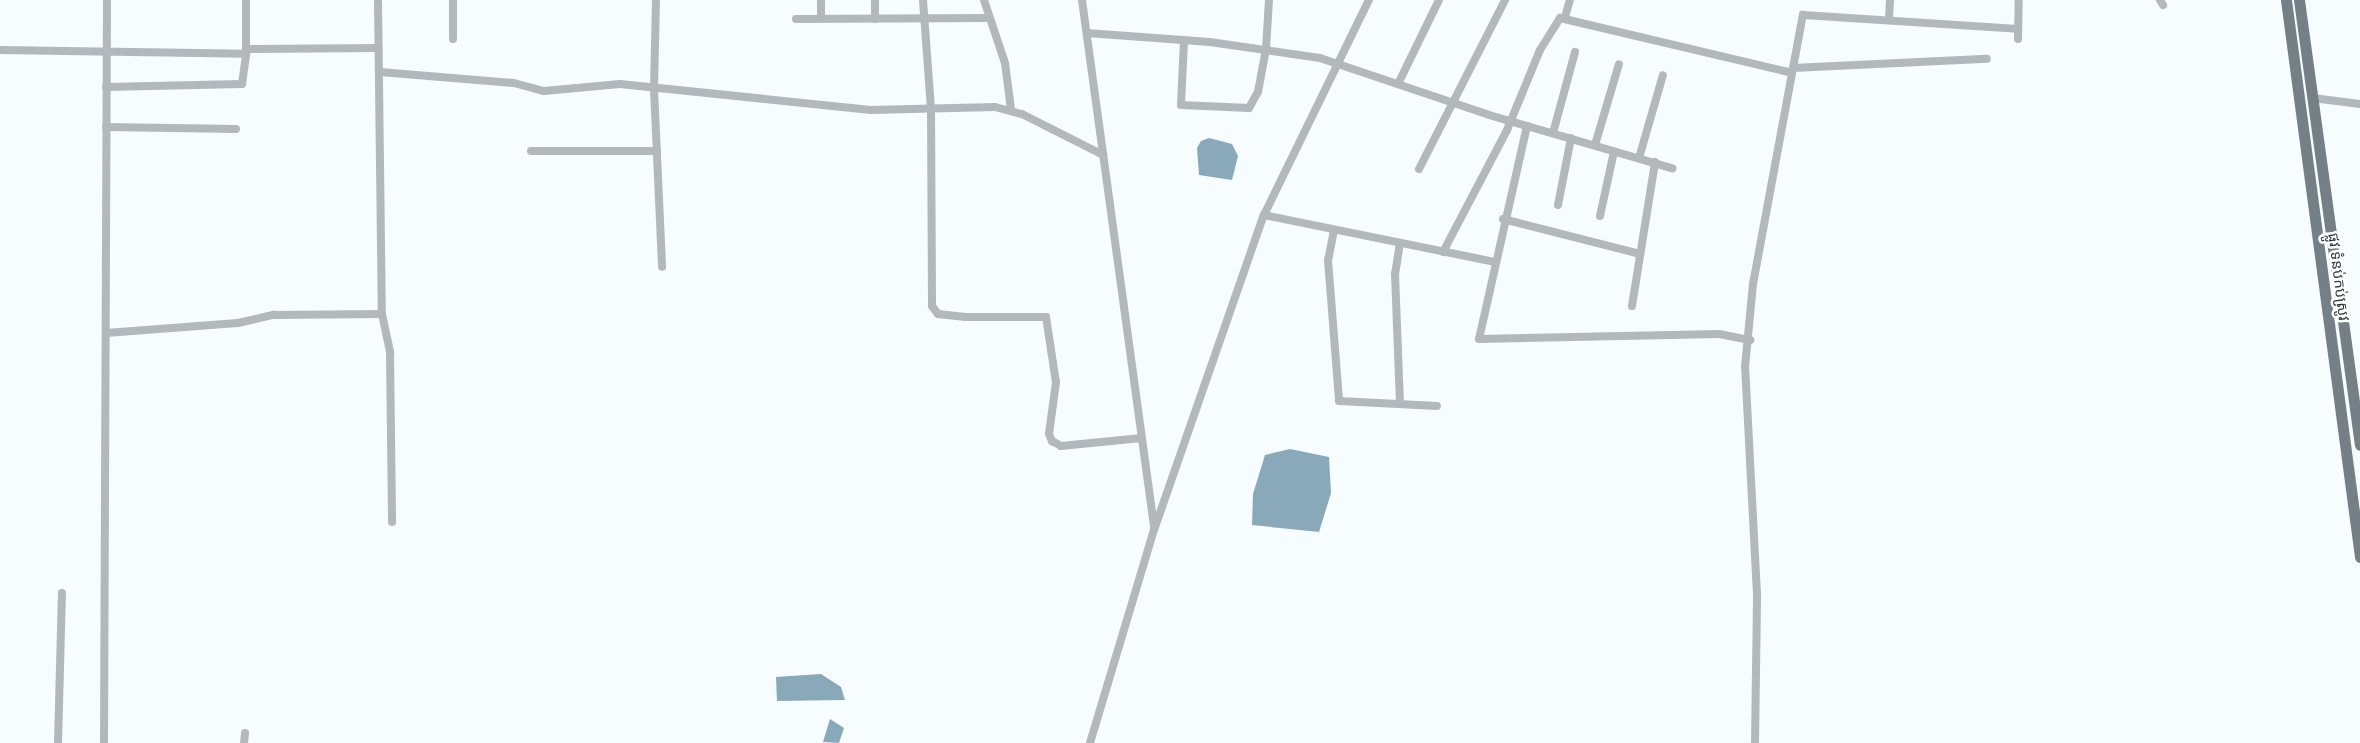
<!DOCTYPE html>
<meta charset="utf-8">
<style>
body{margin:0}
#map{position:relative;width:2360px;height:743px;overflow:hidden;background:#f6fcff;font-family:"Fira Sans","Noto Sans Khmer",sans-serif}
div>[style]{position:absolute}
.water>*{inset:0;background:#89a9ba}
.street>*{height:8px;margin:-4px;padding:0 4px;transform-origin:4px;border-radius:4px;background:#b2b8bb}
.primary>*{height:11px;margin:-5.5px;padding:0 5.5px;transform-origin:5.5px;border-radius:5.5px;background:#758086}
span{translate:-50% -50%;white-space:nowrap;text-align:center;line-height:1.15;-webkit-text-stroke:5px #fff;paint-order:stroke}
.street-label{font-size:15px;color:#2f3538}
</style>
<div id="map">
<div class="water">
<div style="clip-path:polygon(1209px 138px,1232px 144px,1238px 156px,1232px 180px,1199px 175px,1197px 148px,1201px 141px)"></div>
<div style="clip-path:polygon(1290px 449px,1329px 457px,1331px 493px,1319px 532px,1252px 525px,1253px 494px,1265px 455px)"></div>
<div style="clip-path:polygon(821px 674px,841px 687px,845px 700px,777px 701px,776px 677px)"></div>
<div style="clip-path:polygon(830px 719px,844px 728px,839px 743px,823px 742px)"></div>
</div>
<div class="street">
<div style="left:378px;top:0;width:314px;rotate:89.3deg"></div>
<div style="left:382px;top:314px;width:40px;rotate:78deg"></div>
<div style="left:390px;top:353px;width:169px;rotate:89.3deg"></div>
<div style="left:453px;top:0;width:39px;rotate:90deg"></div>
<div style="left:656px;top:0;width:89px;rotate:91.3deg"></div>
<div style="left:654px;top:89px;width:178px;rotate:87.4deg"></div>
<div style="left:821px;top:0;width:18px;rotate:90deg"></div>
<div style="left:923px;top:0;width:109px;rotate:85.8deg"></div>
<div style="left:931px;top:109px;width:197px;rotate:89.7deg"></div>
<div style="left:932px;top:306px;width:10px;rotate:53deg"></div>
<div style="left:938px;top:314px;width:28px;rotate:6deg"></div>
<div style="left:966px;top:317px;width:80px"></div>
<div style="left:1046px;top:317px;width:66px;rotate:81.3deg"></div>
<div style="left:1056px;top:382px;width:52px;rotate:97.7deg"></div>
<div style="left:1049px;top:434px;width:8px;rotate:67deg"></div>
<div style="left:1052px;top:441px;width:10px;rotate:29deg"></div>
<div style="left:1061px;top:446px;width:81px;rotate:-5.6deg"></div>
<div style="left:984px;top:0;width:66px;rotate:71.6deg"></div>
<div style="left:1005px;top:63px;width:46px;rotate:82.6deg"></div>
<div style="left:1082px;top:0;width:531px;rotate:82.21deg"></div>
<div style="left:2160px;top:0;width:6px;rotate:59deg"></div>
<div style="left:1565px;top:17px;width:18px;rotate:-74deg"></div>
<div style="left:796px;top:19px;width:191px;rotate:-0.3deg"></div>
<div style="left:875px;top:19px;width:19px;rotate:-90deg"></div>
<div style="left:1889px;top:19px;width:19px;rotate:-87deg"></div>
<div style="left:1087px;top:33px;width:123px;rotate:4.2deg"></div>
<div style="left:1210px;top:42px;width:111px;rotate:8.3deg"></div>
<div style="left:1320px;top:58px;width:178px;rotate:18.6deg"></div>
<div style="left:1489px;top:115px;width:191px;rotate:16.2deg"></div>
<div style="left:2018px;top:39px;width:39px;rotate:-89deg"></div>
<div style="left:1184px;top:41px;width:64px;rotate:92.7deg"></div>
<div style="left:1181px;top:105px;width:68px;rotate:2.5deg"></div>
<div style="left:1249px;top:108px;width:18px;rotate:-61deg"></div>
<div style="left:1258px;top:92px;width:44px;rotate:-79.5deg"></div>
<div style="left:1266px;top:49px;width:49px;rotate:-86.5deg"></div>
<div style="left:247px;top:49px;width:131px;rotate:-0.4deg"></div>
<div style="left:0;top:50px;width:246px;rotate:0.9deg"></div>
<div style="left:246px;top:54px;width:54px;rotate:-90deg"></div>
<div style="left:1793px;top:68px;width:194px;rotate:-2.7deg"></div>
<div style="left:380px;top:72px;width:134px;rotate:4.7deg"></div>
<div style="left:514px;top:83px;width:31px;rotate:15deg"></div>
<div style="left:544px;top:91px;width:76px;rotate:-5.3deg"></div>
<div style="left:620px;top:84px;width:252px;rotate:5.9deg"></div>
<div style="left:871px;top:110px;width:124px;rotate:-1.4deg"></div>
<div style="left:995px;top:107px;width:28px;rotate:15deg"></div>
<div style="left:1022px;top:114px;width:91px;rotate:26.8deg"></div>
<div style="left:1398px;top:84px;width:93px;rotate:-64deg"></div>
<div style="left:106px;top:87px;width:136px;rotate:-1.3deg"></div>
<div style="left:242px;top:84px;width:30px;rotate:-82deg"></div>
<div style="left:2313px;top:98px;width:47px;rotate:7.3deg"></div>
<div style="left:1527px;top:126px;width:218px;rotate:102.7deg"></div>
<div style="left:1479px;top:339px;width:240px;rotate:-1.2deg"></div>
<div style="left:1719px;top:334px;width:32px;rotate:11deg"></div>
<div style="left:106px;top:127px;width:130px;rotate:0.9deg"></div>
<div style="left:1553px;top:133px;width:84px;rotate:-74.8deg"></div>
<div style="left:1595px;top:145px;width:84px;rotate:-73.5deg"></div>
<div style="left:531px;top:151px;width:126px"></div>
<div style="left:1639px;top:158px;width:86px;rotate:-73.9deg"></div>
<div style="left:1419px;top:169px;width:190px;rotate:-63deg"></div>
<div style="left:1558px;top:205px;width:68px;rotate:-79deg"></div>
<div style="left:1264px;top:215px;width:235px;rotate:11.5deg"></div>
<div style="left:1600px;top:216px;width:66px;rotate:-77.8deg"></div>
<div style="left:1503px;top:219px;width:141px;rotate:14.3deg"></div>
<div style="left:1334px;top:230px;width:31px;rotate:101deg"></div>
<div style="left:1328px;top:260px;width:141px;rotate:85.5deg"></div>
<div style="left:1339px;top:401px;width:98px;rotate:2.9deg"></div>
<div style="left:1400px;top:243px;width:31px;rotate:99deg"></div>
<div style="left:1395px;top:274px;width:130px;rotate:87.8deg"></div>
<div style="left:1443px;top:252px;width:138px;rotate:-62.3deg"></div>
<div style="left:1507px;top:130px;width:87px;rotate:-67.6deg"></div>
<div style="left:1540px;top:50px;width:38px;rotate:-58deg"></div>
<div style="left:1560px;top:18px;width:238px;rotate:13.3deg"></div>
<div style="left:1632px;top:306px;width:146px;rotate:-80.9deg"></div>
<div style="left:106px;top:333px;width:132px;rotate:-4.3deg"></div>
<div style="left:238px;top:323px;width:37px;rotate:-13deg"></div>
<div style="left:274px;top:315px;width:108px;rotate:-0.5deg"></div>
<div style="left:58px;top:743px;width:150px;rotate:-88.5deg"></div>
<div style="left:104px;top:743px;width:743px;rotate:-89.77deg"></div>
<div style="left:244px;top:743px;width:10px;rotate:-84deg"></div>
<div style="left:1090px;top:743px;width:222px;rotate:-73.3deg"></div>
<div style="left:1154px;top:530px;width:334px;rotate:-70.8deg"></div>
<div style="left:1264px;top:215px;width:239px;rotate:-64deg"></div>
<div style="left:1755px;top:743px;width:149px;rotate:-89.2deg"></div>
<div style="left:1757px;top:594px;width:227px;rotate:-93deg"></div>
<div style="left:1745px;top:367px;width:83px;rotate:-84.5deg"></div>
<div style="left:1753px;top:284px;width:274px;rotate:-79.5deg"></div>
<div style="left:1803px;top:15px;width:215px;rotate:3.7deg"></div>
</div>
<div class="primary">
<div style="left:2286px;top:0;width:562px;rotate:82.43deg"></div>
<div style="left:2299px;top:0;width:449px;rotate:82.2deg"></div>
</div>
<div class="street-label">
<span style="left:2338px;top:277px;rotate:83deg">ផ្លូវ ទំនប់កប់ស្រូវ</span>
</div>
</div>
